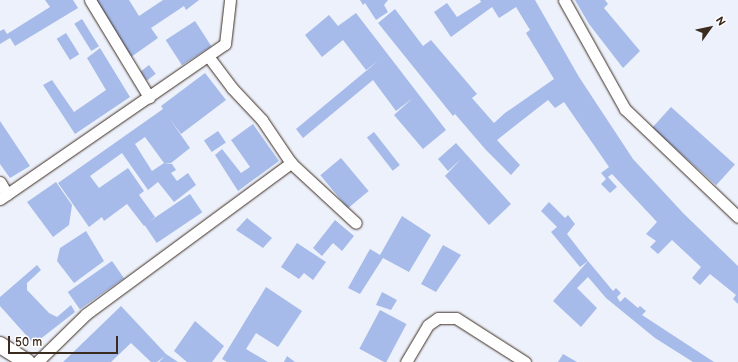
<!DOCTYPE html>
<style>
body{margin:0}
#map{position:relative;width:738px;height:362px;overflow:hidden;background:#edf1fb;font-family:"Balsamiq Sans",sans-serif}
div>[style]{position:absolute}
.building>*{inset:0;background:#a6bbe9;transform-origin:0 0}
.roads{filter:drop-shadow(0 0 1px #3b2a1e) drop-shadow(0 0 1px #3b2a1e)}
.street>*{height:11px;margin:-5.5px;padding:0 5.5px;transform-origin:5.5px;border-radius:5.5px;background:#fff}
.secondary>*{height:16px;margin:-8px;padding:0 8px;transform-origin:8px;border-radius:8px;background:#fff}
span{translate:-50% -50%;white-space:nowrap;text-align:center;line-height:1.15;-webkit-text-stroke:3px #fff;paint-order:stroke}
.north{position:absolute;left:690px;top:8px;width:40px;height:40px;-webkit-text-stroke:3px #fff;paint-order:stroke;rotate:57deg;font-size:11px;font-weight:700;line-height:16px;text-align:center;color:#3b2a1e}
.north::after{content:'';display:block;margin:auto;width:14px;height:18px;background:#3b2a1e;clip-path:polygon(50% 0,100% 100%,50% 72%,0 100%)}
.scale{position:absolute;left:8px;top:336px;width:110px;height:18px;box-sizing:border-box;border:2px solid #3b2a1e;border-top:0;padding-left:5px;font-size:12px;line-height:14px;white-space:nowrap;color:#3b2a1e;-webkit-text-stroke:3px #fff;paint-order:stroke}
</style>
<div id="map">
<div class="building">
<div style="clip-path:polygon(45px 0,73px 0,78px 8px,15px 46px,10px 38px,0 44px,0 31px,4px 29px,7px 34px,50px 7px)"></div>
<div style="clip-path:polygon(93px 0,129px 0,139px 16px,163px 0,199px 0,186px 10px,184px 6px,151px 28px,158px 38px,131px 57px)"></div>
<div style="clip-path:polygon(360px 0,388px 0,384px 5px,388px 12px,376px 20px,365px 3px,363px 5px)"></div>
<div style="clip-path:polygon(480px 0,535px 0,579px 77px,633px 159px,684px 214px,738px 266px,738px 304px,733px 299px,736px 295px,710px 274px,700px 285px,692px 278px,701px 267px,672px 240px,658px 254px,650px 247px,656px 241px,646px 234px,657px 222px,612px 174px,608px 177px,617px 187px,610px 193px,601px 184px,606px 179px,601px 173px,609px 167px,564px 102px,555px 108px,548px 100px,497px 140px,520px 165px,511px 175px,486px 150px,455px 114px,453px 116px,378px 23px,395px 9px,423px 46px,431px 40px,477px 94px,472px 98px,494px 123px,505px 113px,554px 79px,526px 33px,530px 30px,516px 7px,499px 18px,492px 7px,451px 37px,434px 12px,447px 3px,457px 17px,481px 2px)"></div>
<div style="clip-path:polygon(575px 0,605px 0,608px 4px,604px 8px,640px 51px,623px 68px,589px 24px)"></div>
<div style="clip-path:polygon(356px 13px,446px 130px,423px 149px,394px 115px,413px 98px,396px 111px,373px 80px,303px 138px,296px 129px,378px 61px,366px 70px,343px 40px,322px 57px,305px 35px,329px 15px,338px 26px)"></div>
<div style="left:82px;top:19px;width:32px;height:9px;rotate:58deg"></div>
<div style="left:195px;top:21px;width:30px;height:35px;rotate:57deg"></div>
<div style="left:66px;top:33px;width:25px;height:11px;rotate:58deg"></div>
<div style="clip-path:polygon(100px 48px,130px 97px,75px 134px,43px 85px,52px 80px,74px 112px,106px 90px,87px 58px)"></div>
<div style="left:149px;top:65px;width:11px;height:11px;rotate:52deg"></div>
<div style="clip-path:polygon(evenodd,205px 73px,226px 100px,181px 134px,169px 118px,190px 148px,171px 163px,164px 163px,172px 164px,176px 170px,171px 173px,177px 181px,188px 173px,196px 185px,174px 202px,158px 182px,148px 190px,122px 153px,90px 176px,99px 188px,128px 168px,144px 191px,139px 195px,155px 217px,144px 226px,127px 204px,104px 221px,102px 217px,89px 227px,58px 183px,163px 109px,161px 106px,205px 73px,145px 137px,164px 163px,152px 171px,135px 144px,145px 137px)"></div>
<div style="left:671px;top:107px;width:86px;height:28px;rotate:42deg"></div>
<div style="clip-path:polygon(0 121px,30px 166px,10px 178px,0 164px)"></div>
<div style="clip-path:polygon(253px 124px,279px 161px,238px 191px,215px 155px,222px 149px,241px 173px,250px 167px,231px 140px)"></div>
<div style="left:218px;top:131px;width:14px;height:17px;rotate:56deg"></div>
<div style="left:374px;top:132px;width:42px;height:9px;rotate:52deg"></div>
<div style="clip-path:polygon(456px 143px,511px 204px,489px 225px,445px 176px,461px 159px,448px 171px,438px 159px)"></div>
<div style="left:341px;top:158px;width:43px;height:27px;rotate:50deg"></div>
<div style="clip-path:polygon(56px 182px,72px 205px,69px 225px,53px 237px,27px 202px)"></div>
<div style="left:190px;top:194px;width:22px;height:55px;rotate:56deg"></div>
<div style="clip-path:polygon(549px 202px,565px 218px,568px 215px,575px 224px,567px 234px,588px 261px,580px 267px,551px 232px,557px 227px,541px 211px)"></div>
<div style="clip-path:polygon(402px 216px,431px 235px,409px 272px,383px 258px,360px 294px,348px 288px,370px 249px,380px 255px)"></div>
<div style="clip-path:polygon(247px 218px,272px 238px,263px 248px,236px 230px)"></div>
<div style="clip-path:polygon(335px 220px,354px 236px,342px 251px,333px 243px,322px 256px,313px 248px)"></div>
<div style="clip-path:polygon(86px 231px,104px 261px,74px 283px,57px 261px,60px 248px)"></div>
<div style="clip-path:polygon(297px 243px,326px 262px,313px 280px,304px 273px,299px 279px,281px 267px)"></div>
<div style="clip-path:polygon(443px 245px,461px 255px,436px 292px,421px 284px)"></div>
<div style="left:112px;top:261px;width:21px;height:54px;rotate:55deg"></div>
<div style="clip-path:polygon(588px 261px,613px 291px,616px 288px,621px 293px,617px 297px,620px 302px,625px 297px,638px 308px,640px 306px,646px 311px,642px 315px,714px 362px,693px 362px,655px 338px,606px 298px,588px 277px,577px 288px,597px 308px,581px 327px,553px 301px)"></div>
<div style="clip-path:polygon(37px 265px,41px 270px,27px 283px,27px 290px,49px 313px,57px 317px,71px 305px,75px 312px,34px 344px,0 306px,0 297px)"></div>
<div style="clip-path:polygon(266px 287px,302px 311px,278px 347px,256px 333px,246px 349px,268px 362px,227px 362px,222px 359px)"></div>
<div style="clip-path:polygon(382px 292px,397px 300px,391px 310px,376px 305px)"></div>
<div style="clip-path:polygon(121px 306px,166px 354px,178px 362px,159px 362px,165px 356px,157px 362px,151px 362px,131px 343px,111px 362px,63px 362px)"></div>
<div style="left:380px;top:310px;width:30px;height:44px;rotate:28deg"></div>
<div style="clip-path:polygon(195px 321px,224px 346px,212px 362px,187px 362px,174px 351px)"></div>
<div style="clip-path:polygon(563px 354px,577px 362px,558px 362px)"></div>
<div style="clip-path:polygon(287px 356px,295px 362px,284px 362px)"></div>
</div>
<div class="roads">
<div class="street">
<div style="left:90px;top:0;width:114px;rotate:58.7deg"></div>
<div style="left:564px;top:0;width:125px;rotate:60.8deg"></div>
<div style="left:625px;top:109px;width:156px;rotate:43.7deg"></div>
<div style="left:208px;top:56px;width:40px;rotate:53deg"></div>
<div style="left:232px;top:88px;width:44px;rotate:46.8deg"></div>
<div style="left:262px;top:120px;width:52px;rotate:56deg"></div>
<div style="left:291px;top:163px;width:88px;rotate:42.7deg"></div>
<div style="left:0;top:182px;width:14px;rotate:60deg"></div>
<div style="left:0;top:199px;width:273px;rotate:-34.6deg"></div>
<div style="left:225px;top:44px;width:44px;rotate:-83.5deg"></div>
<div style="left:37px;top:362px;width:69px;rotate:-44.4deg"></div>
<div style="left:86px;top:314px;width:255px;rotate:-36.4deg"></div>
<div style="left:406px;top:362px;width:43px;rotate:-59.3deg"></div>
<div style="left:428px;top:325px;width:12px;rotate:-35deg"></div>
<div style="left:438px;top:318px;width:18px"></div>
<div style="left:456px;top:318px;width:82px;rotate:32.5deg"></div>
</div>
<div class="secondary">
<div style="left:0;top:345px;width:32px;rotate:32deg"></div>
</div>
</div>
<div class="north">N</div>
<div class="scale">50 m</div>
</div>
